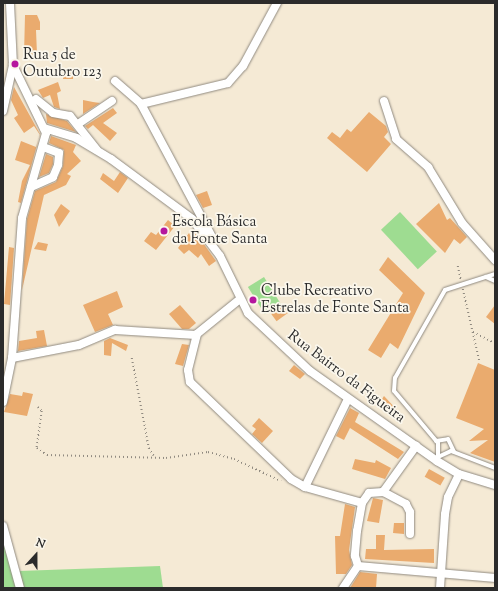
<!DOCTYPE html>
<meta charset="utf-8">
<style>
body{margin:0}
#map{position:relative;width:498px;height:591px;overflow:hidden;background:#f5ead5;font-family:"Sorts Mill Goudy",serif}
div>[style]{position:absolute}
.green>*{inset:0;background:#9edc91;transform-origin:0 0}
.building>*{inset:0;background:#eaab6e;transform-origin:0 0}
.path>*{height:1.5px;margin-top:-0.75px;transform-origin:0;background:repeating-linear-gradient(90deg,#908a80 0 1px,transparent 0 4px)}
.roads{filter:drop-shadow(0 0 1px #908a80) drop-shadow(0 0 1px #908a80)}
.lane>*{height:4px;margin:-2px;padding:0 2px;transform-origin:2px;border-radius:2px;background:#fff}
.street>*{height:8px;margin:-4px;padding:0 4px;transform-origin:4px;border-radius:4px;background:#fff}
.dots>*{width:11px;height:11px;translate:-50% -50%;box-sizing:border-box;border:2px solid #fbf7ec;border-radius:50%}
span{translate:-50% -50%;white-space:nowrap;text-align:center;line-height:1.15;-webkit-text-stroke:3.5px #fbf7ec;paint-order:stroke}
.poi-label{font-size:15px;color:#2b2b2b}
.left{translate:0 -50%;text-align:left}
.street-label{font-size:15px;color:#2b2b2b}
.frame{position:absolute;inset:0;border:4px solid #2b2b2b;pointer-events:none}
.north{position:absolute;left:16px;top:535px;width:40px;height:40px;-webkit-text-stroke:3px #fbf7ec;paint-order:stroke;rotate:21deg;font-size:11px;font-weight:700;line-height:16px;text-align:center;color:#2b2b2b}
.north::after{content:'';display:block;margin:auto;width:14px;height:18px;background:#2b2b2b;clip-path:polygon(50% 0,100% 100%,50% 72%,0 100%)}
</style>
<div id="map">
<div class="green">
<div style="left:400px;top:212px;width:54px;height:26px;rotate:47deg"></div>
<div style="left:264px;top:277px;width:32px;height:19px;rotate:58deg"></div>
<div style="clip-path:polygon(3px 539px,17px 588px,3px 588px)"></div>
<div style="clip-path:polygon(160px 566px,163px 588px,24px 588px,19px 571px)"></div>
</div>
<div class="building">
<div style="clip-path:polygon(25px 15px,37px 15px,40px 22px,40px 30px,36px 30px,37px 54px,24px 55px)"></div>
<div style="left:63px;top:69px;width:10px;height:10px"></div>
<div style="clip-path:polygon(58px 82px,61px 91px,57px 93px,60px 109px,54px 107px,50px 95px,43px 98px,38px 90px)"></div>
<div style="clip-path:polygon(14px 87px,40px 134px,21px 203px,18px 202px,22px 181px,30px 165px,15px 160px,21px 141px,36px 147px,40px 135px,34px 126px,24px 133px,14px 118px,18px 115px,11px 100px)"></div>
<div style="clip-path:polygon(83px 100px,93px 102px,100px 103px,83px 114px)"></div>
<div style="clip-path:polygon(113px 108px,117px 113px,103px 123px,117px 133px,110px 141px,93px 125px,88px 129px,85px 126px)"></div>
<div style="clip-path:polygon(369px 112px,386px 126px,388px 132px,384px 137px,391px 144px,367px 172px,327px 138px,332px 132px,340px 138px,347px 129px,351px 132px)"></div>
<div style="clip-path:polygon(46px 114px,67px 121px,76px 132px,47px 123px)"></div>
<div style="clip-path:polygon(51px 136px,76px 145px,73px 152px,81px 161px,67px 174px,71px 176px,66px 185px,44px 195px,22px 290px,27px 219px,35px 191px,56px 182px,63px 166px,64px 150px,49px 143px)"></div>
<div style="clip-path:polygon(46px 154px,53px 157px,53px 164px,49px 173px,39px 177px)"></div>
<div style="clip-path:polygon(120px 172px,128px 178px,118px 193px,100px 179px,103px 173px,114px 181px)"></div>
<div style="clip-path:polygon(207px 191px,212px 205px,203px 208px,196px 195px)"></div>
<div style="clip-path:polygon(439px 203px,447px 220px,450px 218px,467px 237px,460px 244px,454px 239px,445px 253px,416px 224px)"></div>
<div style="clip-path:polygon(61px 204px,70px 211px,59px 227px,54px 215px)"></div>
<div style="clip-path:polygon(168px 220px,175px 226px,156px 250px,144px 241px,151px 232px,156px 235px)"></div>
<div style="clip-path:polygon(189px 233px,191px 237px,196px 233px,216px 261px,209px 266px,201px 254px,198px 258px,189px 250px,184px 254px,178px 248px)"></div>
<div style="clip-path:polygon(38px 242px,48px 244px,46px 251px,34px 249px)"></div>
<div style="clip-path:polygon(9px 247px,14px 248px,10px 305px,4px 304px)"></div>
<div style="clip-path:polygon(388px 257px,425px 293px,398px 349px,390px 343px,381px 358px,368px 350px,403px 293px,379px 270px)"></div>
<div style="clip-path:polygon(117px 291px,123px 307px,108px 314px,113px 325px,95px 332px,83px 305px)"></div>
<div style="left:285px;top:304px;width:9px;height:17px;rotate:54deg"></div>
<div style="clip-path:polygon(180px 305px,196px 323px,189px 329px,182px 329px,169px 314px)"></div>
<div style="clip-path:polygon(495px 305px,495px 324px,486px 317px)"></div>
<div style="clip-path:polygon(44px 330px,47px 346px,18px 351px,19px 341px,37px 338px,36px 331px)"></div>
<div style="clip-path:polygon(110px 338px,128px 345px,126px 351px,112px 343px,111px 356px,104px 355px,104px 341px)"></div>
<div style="clip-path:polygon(182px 344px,189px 345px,183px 366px,175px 364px)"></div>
<div style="clip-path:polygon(478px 363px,495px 370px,495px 462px,470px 453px,488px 440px,469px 441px,484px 429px,456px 418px)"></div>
<div style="clip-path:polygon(294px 365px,305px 374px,300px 379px,289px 371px)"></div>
<div style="clip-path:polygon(23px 392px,33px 394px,27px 416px,4px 412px,10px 394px,22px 396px)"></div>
<div style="clip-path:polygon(384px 396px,399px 412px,395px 417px,378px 405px)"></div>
<div style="clip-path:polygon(350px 408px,359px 413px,355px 422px,404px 452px,398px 459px,350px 428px,344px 440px,336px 436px)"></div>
<div style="clip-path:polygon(259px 418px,273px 431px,262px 443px,252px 434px,256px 429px,252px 426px)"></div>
<div style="clip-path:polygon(355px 459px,375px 463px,376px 460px,391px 468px,385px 479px,352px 469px)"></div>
<div style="left:429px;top:469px;width:18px;height:9px;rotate:29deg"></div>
<div style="clip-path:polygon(373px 498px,383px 500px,379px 523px,367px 521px)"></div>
<div style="clip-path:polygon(345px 504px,355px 507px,349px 550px,352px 565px,346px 574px,336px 574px,335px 536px,340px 536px)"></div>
<div style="clip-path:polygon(394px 523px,404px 523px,404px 534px,393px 533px)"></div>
<div style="clip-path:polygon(376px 535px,385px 535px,384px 550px,434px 549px,434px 563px,365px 559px,366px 549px,376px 549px)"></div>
<div style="clip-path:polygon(360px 572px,377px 574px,376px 588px,350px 588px)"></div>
</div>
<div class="path">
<div style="left:458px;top:266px;width:14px;rotate:78deg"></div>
<div style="left:463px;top:289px;width:76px;rotate:77.1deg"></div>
<div style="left:473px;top:332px;width:25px;rotate:27deg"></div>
<div style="left:132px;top:358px;width:92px;rotate:79.3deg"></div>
<div style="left:149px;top:448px;width:9px;rotate:58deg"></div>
<div style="left:38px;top:407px;width:6px;rotate:45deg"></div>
<div style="left:42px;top:411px;width:37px;rotate:98deg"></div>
<div style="left:37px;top:448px;width:12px;rotate:35deg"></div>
<div style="left:47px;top:455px;width:119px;rotate:1.4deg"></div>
<div style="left:166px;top:458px;width:42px;rotate:-8.1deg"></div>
<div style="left:208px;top:452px;width:27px;rotate:15deg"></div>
<div style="left:234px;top:459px;width:52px;rotate:25.1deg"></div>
</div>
<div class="roads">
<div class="lane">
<div style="left:486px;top:277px;width:10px;rotate:24deg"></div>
<div style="left:436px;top:441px;width:12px;rotate:-9deg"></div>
<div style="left:448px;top:439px;width:14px;rotate:65deg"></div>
<div style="left:438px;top:456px;width:13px;rotate:-90deg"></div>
<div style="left:438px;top:443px;width:68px;rotate:-130.2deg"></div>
<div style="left:394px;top:391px;width:13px;rotate:-86deg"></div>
<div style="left:395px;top:378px;width:101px;rotate:-60.4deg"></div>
<div style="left:445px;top:290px;width:52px;rotate:-17.7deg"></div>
<div style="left:438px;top:457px;width:14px;rotate:-25deg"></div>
<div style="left:451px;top:451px;width:47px;rotate:21.1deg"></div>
</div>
<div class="street">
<div style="left:115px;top:81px;width:35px;rotate:41deg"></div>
<div style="left:141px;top:104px;width:155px;rotate:61.9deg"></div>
<div style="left:36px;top:99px;width:22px;rotate:39deg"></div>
<div style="left:53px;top:113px;width:17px;rotate:10deg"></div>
<div style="left:70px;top:116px;width:43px;rotate:51.5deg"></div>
<div style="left:384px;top:101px;width:40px;rotate:72deg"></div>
<div style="left:396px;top:139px;width:43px;rotate:41.2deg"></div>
<div style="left:428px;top:167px;width:66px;rotate:58.7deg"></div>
<div style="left:462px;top:223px;width:50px;rotate:48.3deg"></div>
<div style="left:141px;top:104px;width:89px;rotate:-13.6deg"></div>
<div style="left:228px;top:83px;width:23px;rotate:-49deg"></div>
<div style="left:243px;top:66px;width:72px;rotate:-61.6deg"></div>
<div style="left:3px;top:111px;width:47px;rotate:-77.7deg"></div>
<div style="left:13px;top:65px;width:62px;rotate:-92.8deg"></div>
<div style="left:78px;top:124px;width:41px;rotate:-34.1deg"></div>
<div style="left:44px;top:128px;width:34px;rotate:17deg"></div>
<div style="left:76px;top:138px;width:41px;rotate:31deg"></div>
<div style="left:111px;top:159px;width:101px;rotate:36.5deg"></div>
<div style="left:192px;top:219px;width:46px;rotate:52.9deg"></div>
<div style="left:220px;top:256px;width:64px;rotate:63.8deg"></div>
<div style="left:248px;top:313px;width:85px;rotate:43.1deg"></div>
<div style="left:310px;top:371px;width:156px;rotate:35.3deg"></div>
<div style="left:437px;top:461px;width:26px;rotate:31deg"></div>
<div style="left:459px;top:474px;width:38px;rotate:17deg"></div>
<div style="left:31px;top:187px;width:24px;rotate:-24deg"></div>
<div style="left:53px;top:177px;width:13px;rotate:-67deg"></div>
<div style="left:58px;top:165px;width:12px;rotate:-85deg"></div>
<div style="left:59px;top:153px;width:17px;rotate:-159deg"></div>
<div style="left:240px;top:299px;width:55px;rotate:140.9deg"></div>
<div style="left:197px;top:334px;width:37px;rotate:104deg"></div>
<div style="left:188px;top:370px;width:12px;rotate:81deg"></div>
<div style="left:190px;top:382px;width:140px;rotate:43.8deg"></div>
<div style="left:291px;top:479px;width:16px;rotate:30deg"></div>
<div style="left:305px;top:487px;width:59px;rotate:15.7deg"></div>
<div style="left:12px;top:358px;width:68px;rotate:-11deg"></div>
<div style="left:79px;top:345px;width:39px;rotate:-23deg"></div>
<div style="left:115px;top:330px;width:81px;rotate:3.5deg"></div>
<div style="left:3px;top:402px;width:45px;rotate:-78.4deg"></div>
<div style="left:12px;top:358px;width:140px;rotate:-85.9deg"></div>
<div style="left:22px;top:218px;width:88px;rotate:-74.2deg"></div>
<div style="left:46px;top:133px;width:76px;rotate:-115.9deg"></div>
<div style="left:305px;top:487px;width:98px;rotate:-64deg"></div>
<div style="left:383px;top:492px;width:57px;rotate:-54.3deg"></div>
<div style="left:3px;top:526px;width:64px;rotate:74.7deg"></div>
<div style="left:410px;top:534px;width:22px;rotate:-90deg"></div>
<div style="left:410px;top:512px;width:9px;rotate:-117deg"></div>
<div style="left:406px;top:504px;width:26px;rotate:-152deg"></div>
<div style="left:383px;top:492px;width:14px;rotate:176deg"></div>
<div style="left:369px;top:493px;width:12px;rotate:125deg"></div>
<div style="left:362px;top:503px;width:28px;rotate:100deg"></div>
<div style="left:357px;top:531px;width:25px;rotate:95deg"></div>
<div style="left:355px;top:556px;width:10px;rotate:73deg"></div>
<div style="left:358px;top:566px;width:138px;rotate:5deg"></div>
<div style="left:343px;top:588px;width:27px;rotate:-56deg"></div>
<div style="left:440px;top:588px;width:74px;rotate:-86.1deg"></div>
<div style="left:445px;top:514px;width:17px;rotate:-80deg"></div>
<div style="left:448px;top:497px;width:25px;rotate:-64deg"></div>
</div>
</div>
<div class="dots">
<div style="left:15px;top:64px;background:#b5179e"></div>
<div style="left:164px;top:231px;background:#b5179e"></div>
<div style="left:253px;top:300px;background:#b5179e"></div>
</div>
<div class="poi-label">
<span class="left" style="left:23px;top:64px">Rua 5 de<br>Outubro 123</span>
<span class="left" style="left:172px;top:231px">Escola Básica<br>da Fonte Santa</span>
<span class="left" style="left:261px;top:300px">Clube Recreativo<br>Estrelas de Fonte Santa</span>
</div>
<div class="street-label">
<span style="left:346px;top:377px;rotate:37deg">Rua Bairro da Figueira</span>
</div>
<div class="frame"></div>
<div class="north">N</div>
</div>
